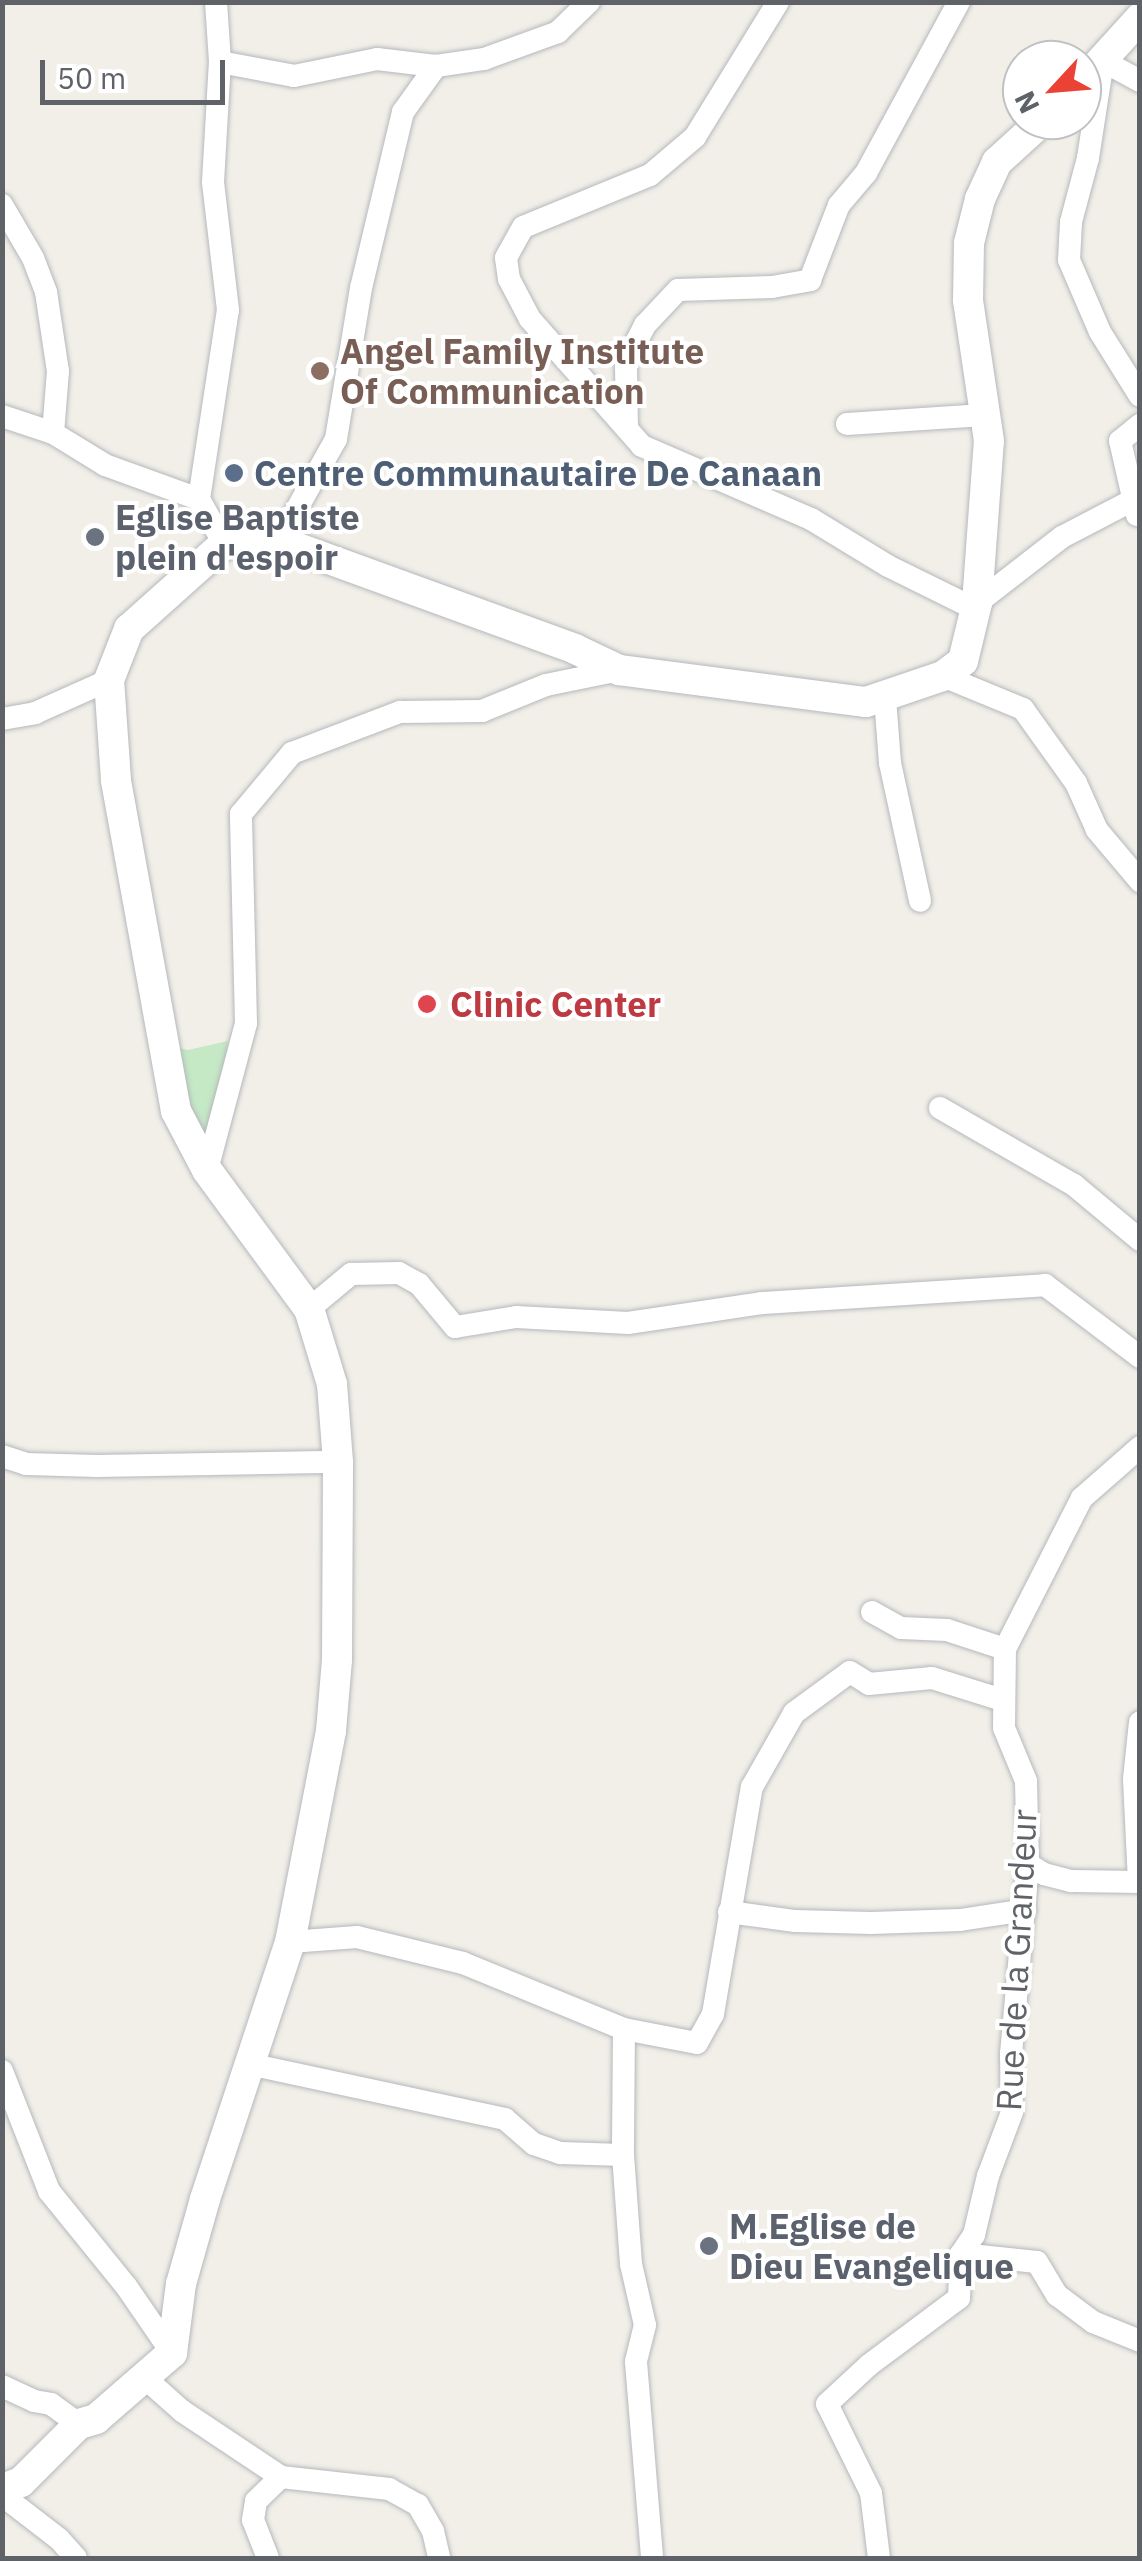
<!DOCTYPE html>
<style>
body{margin:0}
#map{position:relative;width:1142px;height:2561px;overflow:hidden;background:#f1efe8;font-family:"IBM Plex Sans",sans-serif}
div>[style]{position:absolute}
.green>*{inset:0;background:#c5e8c5}
.roads{filter:drop-shadow(0 0 2px #b5b8bc) drop-shadow(0 0 2px #b5b8bc)}
.street>*{height:22px;margin:-11px;padding:0 11px;transform-origin:11px;border-radius:11px;background:#fff}
.secondary>*{height:30px;margin:-15px;padding:0 15px;transform-origin:15px;border-radius:15px;background:#fff}
.dots>*{width:28px;height:28px;translate:-50% -50%;box-sizing:border-box;border:5px solid #fff;border-radius:50%}
span{translate:-50% -50%;white-space:nowrap;text-align:center;line-height:1.15;-webkit-text-stroke:8px #fff;paint-order:stroke}
.education-label{font-size:35px;color:#785e54;font-weight:700}
.left{translate:0 -50%;text-align:left}
.service-label{font-size:35px;color:#4e5e75;font-weight:700}
.worship-label{font-size:35px;color:#5b616d;font-weight:700}
.health-label{font-size:35px;color:#be3a42;font-weight:700}
.street-label{font-size:35px;color:#5f6368}
.frame{position:absolute;inset:0;border:5px solid #5f6368;pointer-events:none}
.north{position:absolute;left:1002px;top:40px;width:100px;height:100px;box-sizing:border-box;background:#fff;border:2px solid #bfc1c3;border-radius:50%;rotate:244deg;font-size:28px;font-weight:700;line-height:40px;text-align:center;color:#5f6368}
.north::after{content:'';display:block;margin:auto;width:35px;height:45px;background:#ea4335;clip-path:polygon(50% 0,100% 100%,50% 72%,0 100%)}
.scale{position:absolute;left:40px;top:60px;width:185px;height:45px;box-sizing:border-box;border:5px solid #5f6368;border-top:0;padding-left:12px;font-size:30px;line-height:35px;white-space:nowrap;color:#5f6368;-webkit-text-stroke:8px #fff;paint-order:stroke}
</style>
<div id="map">
<div class="green">
<div style="clip-path:polygon(228px 1041px,226px 1060px,203px 1143px,190px 1117px,170px 1046px,188px 1050px)"></div>
</div>
<div class="roads">
<div class="street">
<div style="left:778px;top:2px;width:158px;rotate:121.6deg"></div>
<div style="left:695px;top:137px;width:59px;rotate:139.8deg"></div>
<div style="left:650px;top:175px;width:137px;rotate:157.7deg"></div>
<div style="left:523px;top:227px;width:35px;rotate:119deg"></div>
<div style="left:506px;top:258px;width:21px;rotate:82deg"></div>
<div style="left:509px;top:279px;width:45px;rotate:62.3deg"></div>
<div style="left:530px;top:319px;width:169px;rotate:48.6deg"></div>
<div style="left:642px;top:446px;width:184px;rotate:23.4deg"></div>
<div style="left:811px;top:519px;width:90px;rotate:31.4deg"></div>
<div style="left:888px;top:566px;width:97px;rotate:26.3deg"></div>
<div style="left:220px;top:62px;width:75px;rotate:10.7deg"></div>
<div style="left:294px;top:76px;width:85px;rotate:-11.6deg"></div>
<div style="left:377px;top:59px;width:59px;rotate:6.8deg"></div>
<div style="left:436px;top:66px;width:49px;rotate:-8.3deg"></div>
<div style="left:484px;top:59px;width:79px;rotate:-20deg"></div>
<div style="left:558px;top:32px;width:43px;rotate:-44.1deg"></div>
<div style="left:1140px;top:81px;width:42px;rotate:-151.6deg"></div>
<div style="left:1103px;top:61px;width:98px;rotate:98.8deg"></div>
<div style="left:1088px;top:158px;width:66px;rotate:104.9deg"></div>
<div style="left:1071px;top:222px;width:38px;rotate:93deg"></div>
<div style="left:1069px;top:260px;width:78px;rotate:66.7deg"></div>
<div style="left:1100px;top:332px;width:75px;rotate:58deg"></div>
<div style="left:2px;top:205px;width:61px;rotate:59.7deg"></div>
<div style="left:33px;top:258px;width:36px;rotate:69deg"></div>
<div style="left:46px;top:292px;width:80px;rotate:81.4deg"></div>
<div style="left:58px;top:371px;width:62px;rotate:94.6deg"></div>
<div style="left:2px;top:416px;width:54px;rotate:18.4deg"></div>
<div style="left:53px;top:433px;width:61px;rotate:31.6deg"></div>
<div style="left:105px;top:465px;width:100px;rotate:19.9deg"></div>
<div style="left:199px;top:499px;width:51px;rotate:60.9deg"></div>
<div style="left:847px;top:424px;width:137px;rotate:-3.8deg"></div>
<div style="left:627px;top:429px;width:67px;rotate:-90.9deg"></div>
<div style="left:626px;top:362px;width:42px;rotate:-62.8deg"></div>
<div style="left:645px;top:325px;width:48px;rotate:-46.7deg"></div>
<div style="left:678px;top:290px;width:94px;rotate:-1.8deg"></div>
<div style="left:772px;top:287px;width:39px;rotate:-10deg"></div>
<div style="left:810px;top:280px;width:80px;rotate:-68.9deg"></div>
<div style="left:839px;top:205px;width:42px;rotate:-49.8deg"></div>
<div style="left:866px;top:173px;width:195px;rotate:-61.5deg"></div>
<div style="left:199px;top:499px;width:191px;rotate:-81.3deg"></div>
<div style="left:228px;top:310px;width:129px;rotate:-96.7deg"></div>
<div style="left:213px;top:182px;width:120px;rotate:-86.7deg"></div>
<div style="left:220px;top:62px;width:60px;rotate:-93.8deg"></div>
<div style="left:1137px;top:515px;width:76px;rotate:-102.9deg"></div>
<div style="left:1120px;top:441px;width:26px;rotate:-39deg"></div>
<div style="left:279px;top:541px;width:117px;rotate:-60.8deg"></div>
<div style="left:336px;top:439px;width:153px;rotate:-80.6deg"></div>
<div style="left:361px;top:288px;width:181px;rotate:-76.6deg"></div>
<div style="left:403px;top:112px;width:57px;rotate:-54.3deg"></div>
<div style="left:977px;top:603px;width:108px;rotate:-37.8deg"></div>
<div style="left:1062px;top:537px;width:80px;rotate:-27.5deg"></div>
<div style="left:1133px;top:500px;width:11px;rotate:52deg"></div>
<div style="left:943px;top:676px;width:87px;rotate:22.4deg"></div>
<div style="left:1023px;top:709px;width:91px;rotate:54.4deg"></div>
<div style="left:1076px;top:783px;width:51px;rotate:65.9deg"></div>
<div style="left:1097px;top:830px;width:67px;rotate:49.9deg"></div>
<div style="left:885px;top:698px;width:65px;rotate:85.6deg"></div>
<div style="left:890px;top:763px;width:141px;rotate:77.7deg"></div>
<div style="left:2px;top:719px;width:34px;rotate:-10deg"></div>
<div style="left:35px;top:713px;width:81px;rotate:-24deg"></div>
<div style="left:940px;top:1108px;width:155px;rotate:29.9deg"></div>
<div style="left:1074px;top:1185px;width:86px;rotate:39.8deg"></div>
<div style="left:207px;top:1170px;width:152px;rotate:-75.1deg"></div>
<div style="left:246px;top:1023px;width:209px;rotate:-91.4deg"></div>
<div style="left:241px;top:814px;width:80px;rotate:-50.1deg"></div>
<div style="left:292px;top:753px;width:116px;rotate:-20.8deg"></div>
<div style="left:400px;top:712px;width:82px;rotate:-0.7deg"></div>
<div style="left:482px;top:711px;width:69px;rotate:-22.1deg"></div>
<div style="left:546px;top:685px;width:75px;rotate:-11.6deg"></div>
<div style="left:309px;top:1309px;width:55px;rotate:-39.8deg"></div>
<div style="left:351px;top:1274px;width:48px;rotate:-1.2deg"></div>
<div style="left:399px;top:1273px;width:23px;rotate:29deg"></div>
<div style="left:419px;top:1284px;width:56px;rotate:50.1deg"></div>
<div style="left:455px;top:1327px;width:62px;rotate:-9.3deg"></div>
<div style="left:516px;top:1317px;width:112px;rotate:3.1deg"></div>
<div style="left:628px;top:1323px;width:135px;rotate:-8.5deg"></div>
<div style="left:762px;top:1303px;width:284px;rotate:-3.6deg"></div>
<div style="left:1045px;top:1285px;width:119px;rotate:37.2deg"></div>
<div style="left:2px;top:1456px;width:25px;rotate:18deg"></div>
<div style="left:26px;top:1464px;width:71px;rotate:1.6deg"></div>
<div style="left:97px;top:1466px;width:241px;rotate:-1deg"></div>
<div style="left:872px;top:1612px;width:33px;rotate:29deg"></div>
<div style="left:901px;top:1628px;width:46px;rotate:2.5deg"></div>
<div style="left:947px;top:1630px;width:61px;rotate:18.1deg"></div>
<div style="left:1028px;top:1864px;width:19px;rotate:32deg"></div>
<div style="left:1044px;top:1874px;width:28px;rotate:15deg"></div>
<div style="left:1071px;top:1881px;width:69px;rotate:0.8deg"></div>
<div style="left:1139px;top:1882px;width:103px;rotate:-92.8deg"></div>
<div style="left:1134px;top:1779px;width:57px;rotate:-84deg"></div>
<div style="left:729px;top:1912px;width:67px;rotate:7.8deg"></div>
<div style="left:795px;top:1921px;width:76px;rotate:1.5deg"></div>
<div style="left:871px;top:1923px;width:89px;rotate:-1.9deg"></div>
<div style="left:960px;top:1920px;width:66px;rotate:-8.7deg"></div>
<div style="left:290px;top:1942px;width:67px;rotate:-4.3deg"></div>
<div style="left:357px;top:1937px;width:109px;rotate:13.8deg"></div>
<div style="left:463px;top:1963px;width:174px;rotate:22.3deg"></div>
<div style="left:624px;top:2029px;width:126px;rotate:90.5deg"></div>
<div style="left:623px;top:2155px;width:109px;rotate:85.8deg"></div>
<div style="left:631px;top:2264px;width:63px;rotate:77.1deg"></div>
<div style="left:645px;top:2325px;width:38px;rotate:104deg"></div>
<div style="left:636px;top:2362px;width:197px;rotate:85.3deg"></div>
<div style="left:624px;top:2029px;width:74px;rotate:10.9deg"></div>
<div style="left:697px;top:2043px;width:33px;rotate:-61deg"></div>
<div style="left:713px;top:2014px;width:230px;rotate:-80.3deg"></div>
<div style="left:752px;top:1787px;width:85px;rotate:-60.4deg"></div>
<div style="left:794px;top:1713px;width:69px;rotate:-36.2deg"></div>
<div style="left:850px;top:1672px;width:22px;rotate:32deg"></div>
<div style="left:869px;top:1684px;width:63px;rotate:-5.4deg"></div>
<div style="left:932px;top:1678px;width:73px;rotate:17.4deg"></div>
<div style="left:249px;top:2064px;width:262px;rotate:12.1deg"></div>
<div style="left:505px;top:2119px;width:38px;rotate:41deg"></div>
<div style="left:534px;top:2144px;width:28px;rotate:19deg"></div>
<div style="left:560px;top:2153px;width:63px;rotate:1.8deg"></div>
<div style="left:2px;top:2071px;width:129px;rotate:68.6deg"></div>
<div style="left:49px;top:2191px;width:122px;rotate:51deg"></div>
<div style="left:126px;top:2286px;width:81px;rotate:55.5deg"></div>
<div style="left:961px;top:2254px;width:76px;rotate:6deg"></div>
<div style="left:1037px;top:2262px;width:39px;rotate:59deg"></div>
<div style="left:1057px;top:2295px;width:45px;rotate:36.9deg"></div>
<div style="left:1093px;top:2322px;width:51px;rotate:22deg"></div>
<div style="left:2px;top:2386px;width:35px;rotate:25deg"></div>
<div style="left:34px;top:2401px;width:17px;rotate:10deg"></div>
<div style="left:51px;top:2404px;width:34px;rotate:36deg"></div>
<div style="left:131px;top:2386px;width:17px;rotate:-25deg"></div>
<div style="left:146px;top:2379px;width:48px;rotate:41.6deg"></div>
<div style="left:182px;top:2411px;width:119px;rotate:33.7deg"></div>
<div style="left:281px;top:2477px;width:109px;rotate:6.3deg"></div>
<div style="left:389px;top:2489px;width:33px;rotate:29deg"></div>
<div style="left:418px;top:2505px;width:30px;rotate:60deg"></div>
<div style="left:433px;top:2531px;width:28px;rotate:77deg"></div>
<div style="left:2px;top:2495px;width:72px;rotate:37.7deg"></div>
<div style="left:59px;top:2539px;width:25px;rotate:48deg"></div>
<div style="left:268px;top:2558px;width:41px;rotate:-111.5deg"></div>
<div style="left:253px;top:2520px;width:19px;rotate:-81deg"></div>
<div style="left:256px;top:2501px;width:35px;rotate:-44deg"></div>
<div style="left:879px;top:2558px;width:65px;rotate:-97deg"></div>
<div style="left:871px;top:2493px;width:99px;rotate:-116.3deg"></div>
<div style="left:827px;top:2404px;width:57px;rotate:-42.9deg"></div>
<div style="left:869px;top:2365px;width:112px;rotate:-36.7deg"></div>
<div style="left:959px;top:2298px;width:44px;rotate:-87.4deg"></div>
<div style="left:961px;top:2254px;width:23px;rotate:-56deg"></div>
<div style="left:974px;top:2235px;width:61px;rotate:-76.7deg"></div>
<div style="left:988px;top:2176px;width:68px;rotate:-69.4deg"></div>
<div style="left:1012px;top:2112px;width:58px;rotate:-91deg"></div>
<div style="left:1011px;top:2054px;width:191px;rotate:-84.9deg"></div>
<div style="left:1028px;top:1864px;width:83px;rotate:-91.4deg"></div>
<div style="left:1026px;top:1781px;width:57px;rotate:-112.5deg"></div>
<div style="left:1004px;top:1728px;width:79px;rotate:-89.3deg"></div>
<div style="left:1005px;top:1649px;width:169px;rotate:-63deg"></div>
<div style="left:1082px;top:1498px;width:77px;rotate:-41.3deg"></div>
</div>
<div class="secondary">
<div style="left:1082px;top:82px;width:86px;rotate:-47.8deg"></div>
<div style="left:2px;top:2489px;width:20px;rotate:-20deg"></div>
<div style="left:21px;top:2482px;width:82px;rotate:-45deg"></div>
<div style="left:79px;top:2424px;width:18px;rotate:-16deg"></div>
<div style="left:96px;top:2419px;width:101px;rotate:-41deg"></div>
<div style="left:172px;top:2353px;width:70px;rotate:-82.6deg"></div>
<div style="left:181px;top:2284px;width:88px;rotate:-74.2deg"></div>
<div style="left:205px;top:2199px;width:271px;rotate:-71.7deg"></div>
<div style="left:290px;top:1942px;width:215px;rotate:-79deg"></div>
<div style="left:331px;top:1731px;width:71px;rotate:-85.2deg"></div>
<div style="left:337px;top:1660px;width:198px;rotate:-89.7deg"></div>
<div style="left:338px;top:1462px;width:78px;rotate:-94.4deg"></div>
<div style="left:332px;top:1384px;width:78px;rotate:-107deg"></div>
<div style="left:309px;top:1309px;width:172px;rotate:-126.3deg"></div>
<div style="left:207px;top:1170px;width:67px;rotate:-117.7deg"></div>
<div style="left:176px;top:1111px;width:336px;rotate:-100.3deg"></div>
<div style="left:116px;top:780px;width:100px;rotate:-94deg"></div>
<div style="left:109px;top:680px;width:55px;rotate:-68.6deg"></div>
<div style="left:129px;top:629px;width:127px;rotate:-41.8deg"></div>
<div style="left:224px;top:544px;width:55px;rotate:-3.1deg"></div>
<div style="left:279px;top:541px;width:315px;rotate:20deg"></div>
<div style="left:575px;top:649px;width:49px;rotate:25.5deg"></div>
<div style="left:619px;top:670px;width:249px;rotate:7.4deg"></div>
<div style="left:866px;top:702px;width:81px;rotate:-18.7deg"></div>
<div style="left:943px;top:676px;width:25px;rotate:-37deg"></div>
<div style="left:963px;top:661px;width:60px;rotate:-76.4deg"></div>
<div style="left:977px;top:603px;width:162px;rotate:-85.8deg"></div>
<div style="left:989px;top:441px;width:143px;rotate:-98.5deg"></div>
<div style="left:968px;top:300px;width:57px;rotate:-89deg"></div>
<div style="left:969px;top:243px;width:45px;rotate:-76deg"></div>
<div style="left:980px;top:199px;width:41px;rotate:-65.3deg"></div>
<div style="left:997px;top:162px;width:62px;rotate:-42.4deg"></div>
</div>
</div>
<div class="dots">
<div style="left:320px;top:371px;background:#8d6e63"></div>
<div style="left:234px;top:473px;background:#5c6f8a"></div>
<div style="left:95px;top:537px;background:#6b7280"></div>
<div style="left:427px;top:1004px;background:#e0444e"></div>
<div style="left:709px;top:2246px;background:#6b7280"></div>
</div>
<div class="education-label">
<span class="left" style="left:340px;top:371px">Angel Family Institute<br>Of Communication</span>
</div>
<div class="service-label">
<span class="left" style="left:254px;top:473px">Centre Communautaire De Canaan</span>
</div>
<div class="worship-label">
<span class="left" style="left:115px;top:537px">Eglise Baptiste<br>plein d'espoir</span>
<span class="left" style="left:729px;top:2246px">M.Eglise de<br>Dieu Evangelique</span>
</div>
<div class="health-label">
<span class="left" style="left:450px;top:1004px">Clinic Center</span>
</div>
<div class="street-label">
<span style="left:1016px;top:1960px;rotate:-87deg">Rue de la Grandeur</span>
</div>
<div class="frame"></div>
<div class="north">N</div>
<div class="scale">50 m</div>
</div>
